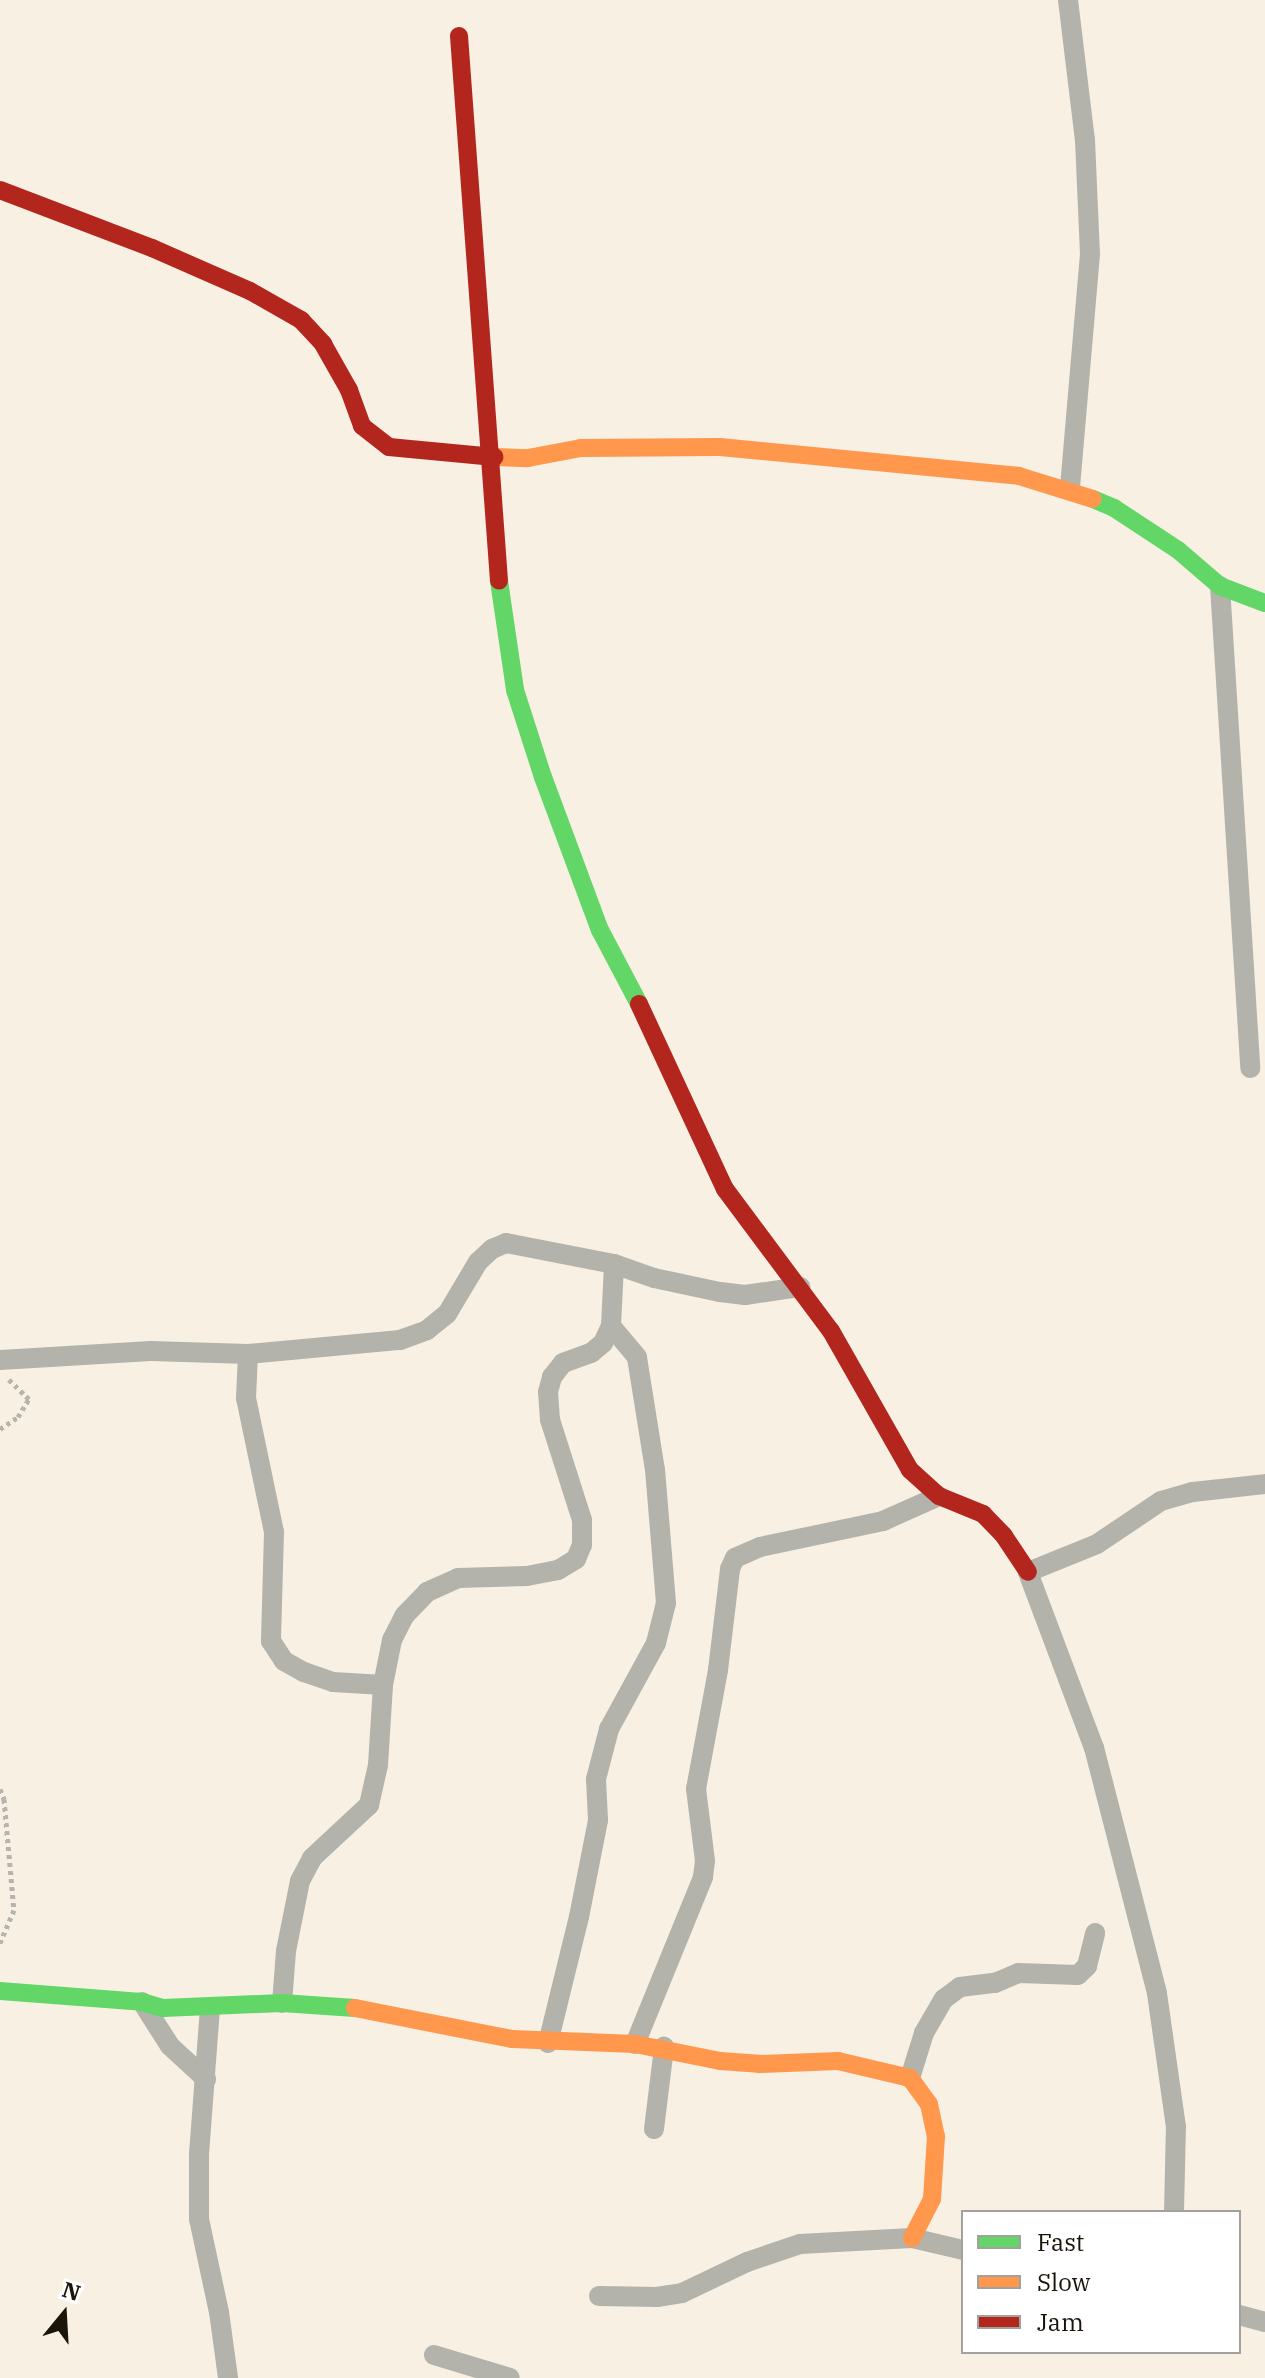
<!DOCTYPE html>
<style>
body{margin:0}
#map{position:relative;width:1265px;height:2378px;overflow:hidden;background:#f7f0e3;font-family:"IBM Plex Serif",serif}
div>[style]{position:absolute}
.path>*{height:5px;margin-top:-2.5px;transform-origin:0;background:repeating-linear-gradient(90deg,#b6b4ac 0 4px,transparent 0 8px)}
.street>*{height:20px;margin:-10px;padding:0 10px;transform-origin:10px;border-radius:10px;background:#b3b3ac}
.fast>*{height:18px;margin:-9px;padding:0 9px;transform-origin:9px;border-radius:9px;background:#63d668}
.slow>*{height:18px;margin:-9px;padding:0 9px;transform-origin:9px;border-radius:9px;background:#ff974d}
.jam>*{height:18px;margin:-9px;padding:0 9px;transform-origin:9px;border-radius:9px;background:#b3261e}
span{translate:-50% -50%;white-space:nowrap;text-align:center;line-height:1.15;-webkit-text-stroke:6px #fff;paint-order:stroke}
.legend{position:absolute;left:961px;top:2210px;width:280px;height:144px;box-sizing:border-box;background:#fff;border:2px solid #a3a19d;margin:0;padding:10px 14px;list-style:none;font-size:24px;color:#19150a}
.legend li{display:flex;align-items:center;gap:16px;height:40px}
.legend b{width:40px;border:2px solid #a3a19d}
.north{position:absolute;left:24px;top:2274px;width:80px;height:80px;-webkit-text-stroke:6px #fff;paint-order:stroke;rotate:18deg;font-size:22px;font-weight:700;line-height:32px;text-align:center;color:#19150a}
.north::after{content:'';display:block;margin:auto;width:28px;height:36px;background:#19150a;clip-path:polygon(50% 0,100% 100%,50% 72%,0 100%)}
</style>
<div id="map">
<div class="path">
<div style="left:0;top:1429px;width:22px;rotate:-34deg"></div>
<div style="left:18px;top:1417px;width:21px;rotate:-59deg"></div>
<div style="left:29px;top:1399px;width:28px;rotate:-136deg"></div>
<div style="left:0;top:1789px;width:11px;rotate:68deg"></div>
<div style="left:4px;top:1799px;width:111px;rotate:84.9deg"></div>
<div style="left:14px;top:1910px;width:36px;rotate:113deg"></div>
</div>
<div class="street">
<div style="left:1068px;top:0;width:141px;rotate:83.1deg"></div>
<div style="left:1085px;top:140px;width:114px;rotate:87.5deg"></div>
<div style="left:1090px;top:254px;width:236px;rotate:94.9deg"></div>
<div style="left:1220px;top:586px;width:483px;rotate:86.4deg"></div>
<div style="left:248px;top:1354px;width:44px;rotate:92.6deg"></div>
<div style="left:246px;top:1398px;width:137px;rotate:78.2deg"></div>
<div style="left:274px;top:1532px;width:109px;rotate:91.6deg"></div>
<div style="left:271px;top:1641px;width:24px;rotate:57deg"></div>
<div style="left:284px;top:1661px;width:23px;rotate:29deg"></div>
<div style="left:304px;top:1672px;width:31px;rotate:19deg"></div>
<div style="left:333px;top:1682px;width:50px;rotate:3.4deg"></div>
<div style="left:0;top:1360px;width:151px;rotate:-3.4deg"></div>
<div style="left:151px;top:1351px;width:97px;rotate:1.8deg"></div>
<div style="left:248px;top:1354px;width:153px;rotate:-5.3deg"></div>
<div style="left:400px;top:1340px;width:29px;rotate:-20deg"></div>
<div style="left:427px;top:1330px;width:26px;rotate:-39deg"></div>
<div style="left:447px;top:1314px;width:61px;rotate:-59.2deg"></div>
<div style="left:478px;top:1262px;width:19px;rotate:-43deg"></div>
<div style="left:492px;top:1249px;width:15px;rotate:-23deg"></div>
<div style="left:506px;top:1243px;width:110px;rotate:11deg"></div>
<div style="left:614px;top:1264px;width:42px;rotate:19.3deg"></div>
<div style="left:654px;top:1278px;width:67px;rotate:12deg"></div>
<div style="left:720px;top:1292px;width:25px;rotate:7deg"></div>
<div style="left:745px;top:1295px;width:56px;rotate:-8.3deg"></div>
<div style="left:142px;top:2002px;width:52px;rotate:57.5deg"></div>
<div style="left:170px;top:2046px;width:49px;rotate:42.5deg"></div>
<div style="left:282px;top:2003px;width:52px;rotate:-85.6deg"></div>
<div style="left:286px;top:1951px;width:71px;rotate:-78.7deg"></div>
<div style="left:300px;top:1881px;width:26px;rotate:-62deg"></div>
<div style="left:312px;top:1858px;width:78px;rotate:-42.9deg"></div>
<div style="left:369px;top:1805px;width:41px;rotate:-77.3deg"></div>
<div style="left:378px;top:1765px;width:80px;rotate:-86.4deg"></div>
<div style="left:383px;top:1685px;width:46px;rotate:-78.7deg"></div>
<div style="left:392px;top:1640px;width:28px;rotate:-63deg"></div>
<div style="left:405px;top:1615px;width:32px;rotate:-46deg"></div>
<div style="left:427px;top:1592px;width:34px;rotate:-24deg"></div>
<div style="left:458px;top:1578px;width:69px;rotate:-1.7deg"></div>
<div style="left:527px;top:1576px;width:32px;rotate:-11deg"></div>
<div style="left:558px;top:1570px;width:21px;rotate:-31deg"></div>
<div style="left:576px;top:1559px;width:15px;rotate:-67deg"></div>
<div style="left:582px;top:1545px;width:25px;rotate:-90deg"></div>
<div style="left:582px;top:1520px;width:105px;rotate:-107.7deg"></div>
<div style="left:550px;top:1420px;width:28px;rotate:-94deg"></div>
<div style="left:548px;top:1392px;width:16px;rotate:-75deg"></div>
<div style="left:552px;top:1377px;width:18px;rotate:-52deg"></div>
<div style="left:563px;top:1363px;width:30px;rotate:-20deg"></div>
<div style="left:591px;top:1353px;width:16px;rotate:-40deg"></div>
<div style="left:603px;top:1343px;width:19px;rotate:-65deg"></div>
<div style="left:611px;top:1326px;width:62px;rotate:-87.2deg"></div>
<div style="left:210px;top:2008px;width:145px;rotate:94.3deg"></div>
<div style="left:199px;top:2153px;width:66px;rotate:90deg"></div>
<div style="left:199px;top:2219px;width:95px;rotate:77.9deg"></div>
<div style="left:219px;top:2312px;width:67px;rotate:82.2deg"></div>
<div style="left:548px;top:2043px;width:130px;rotate:-76.2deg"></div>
<div style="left:579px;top:1917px;width:99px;rotate:-78.9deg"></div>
<div style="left:598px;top:1820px;width:41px;rotate:-92.8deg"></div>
<div style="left:596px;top:1779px;width:52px;rotate:-75.4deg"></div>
<div style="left:609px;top:1729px;width:98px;rotate:-61.3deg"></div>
<div style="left:656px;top:1643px;width:41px;rotate:-76deg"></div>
<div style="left:666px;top:1603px;width:133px;rotate:-94.7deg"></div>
<div style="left:655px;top:1470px;width:114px;rotate:-99.1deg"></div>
<div style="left:637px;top:1357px;width:40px;rotate:-130deg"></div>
<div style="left:635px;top:2044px;width:180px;rotate:-67.8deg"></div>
<div style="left:703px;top:1877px;width:16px;rotate:-83deg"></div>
<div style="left:705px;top:1861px;width:73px;rotate:-97.1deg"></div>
<div style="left:696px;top:1789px;width:121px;rotate:-79.5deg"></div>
<div style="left:718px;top:1670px;width:102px;rotate:-83.2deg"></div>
<div style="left:730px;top:1569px;width:12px;rotate:-66deg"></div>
<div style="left:735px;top:1558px;width:27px;rotate:-24deg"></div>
<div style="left:760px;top:1547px;width:126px;rotate:-11.9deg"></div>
<div style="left:883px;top:1521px;width:61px;rotate:-24.1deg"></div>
<div style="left:910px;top:2078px;width:47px;rotate:-72.7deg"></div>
<div style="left:924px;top:2033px;width:39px;rotate:-60deg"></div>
<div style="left:944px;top:1999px;width:20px;rotate:-37deg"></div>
<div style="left:960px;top:1987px;width:35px;rotate:-7deg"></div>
<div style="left:995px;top:1983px;width:25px;rotate:-23deg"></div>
<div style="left:1018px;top:1973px;width:60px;rotate:1.9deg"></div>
<div style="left:1078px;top:1975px;width:13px;rotate:-45deg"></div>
<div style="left:1087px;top:1966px;width:34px;rotate:-76deg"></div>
<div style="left:654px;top:2129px;width:83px;rotate:-83deg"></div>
<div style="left:1174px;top:2212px;width:85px;rotate:-88.7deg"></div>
<div style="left:1176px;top:2127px;width:135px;rotate:-98.1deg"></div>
<div style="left:1157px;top:1993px;width:253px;rotate:-104.4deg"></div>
<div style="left:1094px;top:1748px;width:188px;rotate:-110.6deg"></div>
<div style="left:1028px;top:1572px;width:74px;rotate:-22.1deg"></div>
<div style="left:1097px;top:1544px;width:77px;rotate:-33.9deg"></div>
<div style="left:1161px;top:1501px;width:33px;rotate:-16deg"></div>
<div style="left:1193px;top:1492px;width:72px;rotate:-6.3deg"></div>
<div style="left:599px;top:2296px;width:58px;rotate:1deg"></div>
<div style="left:657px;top:2297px;width:25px;rotate:-9deg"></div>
<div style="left:682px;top:2293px;width:72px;rotate:-25.5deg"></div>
<div style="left:747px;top:2262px;width:56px;rotate:-18.8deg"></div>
<div style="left:800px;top:2244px;width:112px;rotate:-3.1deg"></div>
<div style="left:912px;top:2238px;width:52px;rotate:13.2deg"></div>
<div style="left:1239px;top:2315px;width:27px;rotate:15deg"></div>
<div style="left:434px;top:2355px;width:79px;rotate:16.8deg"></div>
</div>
<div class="fast">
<div style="left:1093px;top:499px;width:23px;rotate:23deg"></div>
<div style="left:1114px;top:508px;width:77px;rotate:33.3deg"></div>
<div style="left:1178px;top:550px;width:55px;rotate:40.6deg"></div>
<div style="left:1220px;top:586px;width:48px;rotate:20.7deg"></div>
<div style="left:499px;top:581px;width:110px;rotate:81.6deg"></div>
<div style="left:515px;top:690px;width:91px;rotate:72.2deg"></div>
<div style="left:543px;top:777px;width:163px;rotate:69.6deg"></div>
<div style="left:600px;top:930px;width:84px;rotate:62.2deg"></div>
<div style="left:0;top:1991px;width:142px;rotate:4.4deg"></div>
<div style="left:142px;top:2002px;width:22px;rotate:16deg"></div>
<div style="left:163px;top:2008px;width:119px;rotate:-2.4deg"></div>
<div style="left:282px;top:2003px;width:73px;rotate:3.9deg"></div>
</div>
<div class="slow">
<div style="left:495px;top:457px;width:33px;rotate:2deg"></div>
<div style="left:528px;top:458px;width:54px;rotate:-10.7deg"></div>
<div style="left:581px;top:448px;width:139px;rotate:-0.4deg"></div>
<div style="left:720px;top:447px;width:300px;rotate:5.5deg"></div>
<div style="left:1019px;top:476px;width:77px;rotate:17.3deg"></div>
<div style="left:355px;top:2008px;width:160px;rotate:11.2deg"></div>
<div style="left:512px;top:2039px;width:123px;rotate:2.3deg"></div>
<div style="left:635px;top:2044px;width:87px;rotate:11.3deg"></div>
<div style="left:720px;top:2061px;width:39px;rotate:4deg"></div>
<div style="left:759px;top:2064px;width:79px;rotate:-2.2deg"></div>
<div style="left:838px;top:2061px;width:74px;rotate:13.3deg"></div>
<div style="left:910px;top:2078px;width:32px;rotate:54deg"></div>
<div style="left:929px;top:2104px;width:33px;rotate:78deg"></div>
<div style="left:936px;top:2136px;width:63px;rotate:93.6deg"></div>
<div style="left:932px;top:2199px;width:44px;rotate:117.1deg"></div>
</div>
<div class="jam">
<div style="left:459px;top:36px;width:546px;rotate:85.8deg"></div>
<div style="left:0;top:190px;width:163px;rotate:20.9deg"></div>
<div style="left:152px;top:248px;width:107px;rotate:23.7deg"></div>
<div style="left:250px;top:291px;width:59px;rotate:29.6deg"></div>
<div style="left:301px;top:320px;width:33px;rotate:47deg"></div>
<div style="left:323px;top:344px;width:53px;rotate:60.5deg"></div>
<div style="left:349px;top:390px;width:38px;rotate:70deg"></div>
<div style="left:362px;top:426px;width:34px;rotate:38deg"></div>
<div style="left:389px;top:447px;width:106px;rotate:5.4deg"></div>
<div style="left:639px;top:1004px;width:204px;rotate:65.1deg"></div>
<div style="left:725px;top:1189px;width:177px;rotate:53.3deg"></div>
<div style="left:831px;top:1331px;width:160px;rotate:60.4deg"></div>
<div style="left:910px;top:1470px;width:39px;rotate:42deg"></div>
<div style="left:939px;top:1496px;width:48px;rotate:22.2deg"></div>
<div style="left:983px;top:1514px;width:30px;rotate:46deg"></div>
<div style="left:1004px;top:1536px;width:43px;rotate:56.3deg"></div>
</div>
<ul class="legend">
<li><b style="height:10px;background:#63d668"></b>Fast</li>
<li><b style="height:10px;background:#ff974d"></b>Slow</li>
<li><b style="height:10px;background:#b3261e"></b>Jam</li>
</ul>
<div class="north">N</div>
</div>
